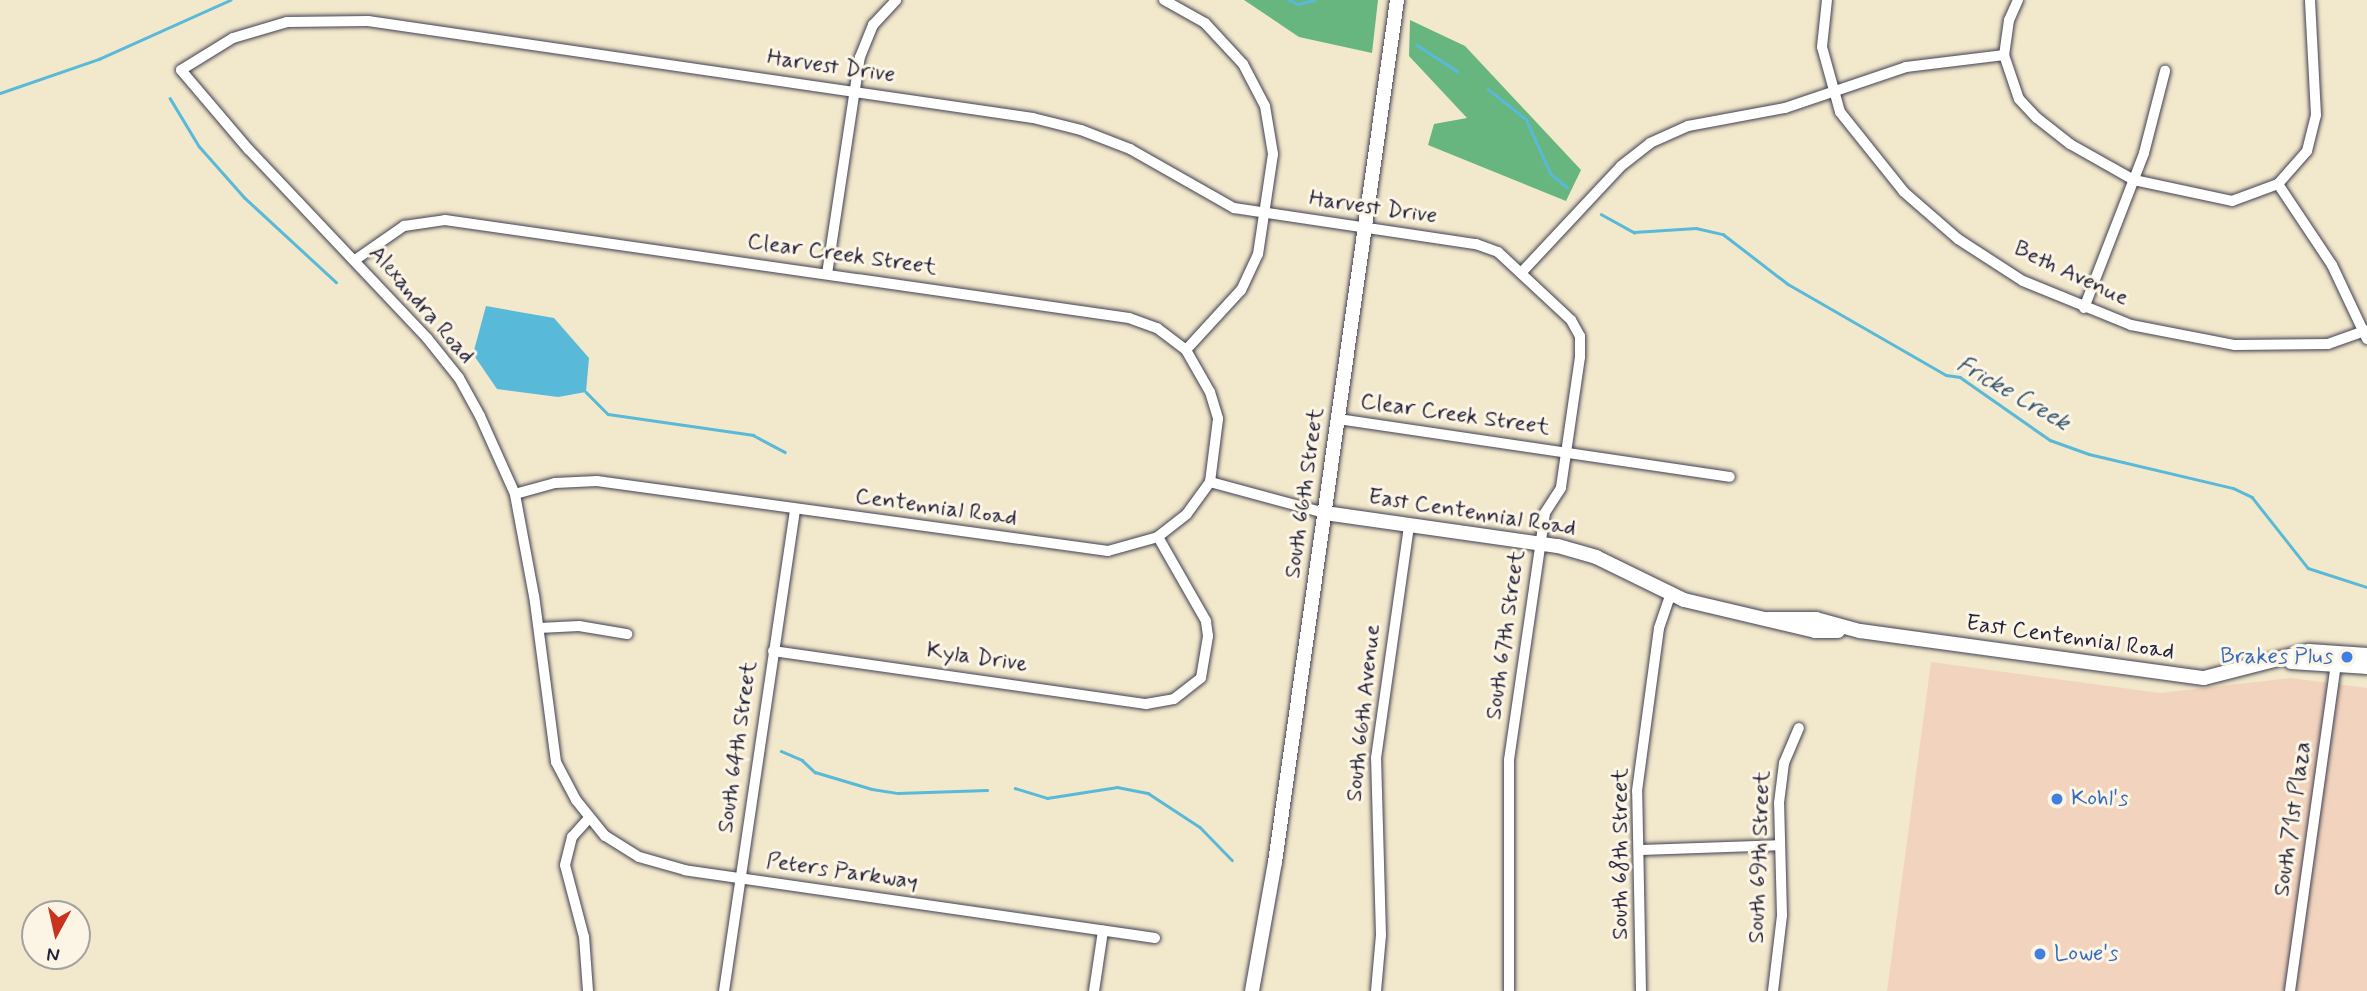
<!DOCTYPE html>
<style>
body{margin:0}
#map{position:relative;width:2367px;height:991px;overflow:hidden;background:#f2e8cc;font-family:Mynerve,sans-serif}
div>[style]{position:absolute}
.built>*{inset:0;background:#f2d4be}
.forest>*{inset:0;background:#68b67f}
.water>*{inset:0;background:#59b9d8}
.stream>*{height:2.5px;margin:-1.25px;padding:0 1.25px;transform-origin:1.25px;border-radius:1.25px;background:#59b9d8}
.roads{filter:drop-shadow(0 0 2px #414051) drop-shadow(0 0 2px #414051)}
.minor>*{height:10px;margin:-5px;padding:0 5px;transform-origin:5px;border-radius:5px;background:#fff}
.tertiary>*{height:14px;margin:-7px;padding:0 7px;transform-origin:7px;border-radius:7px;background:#fff}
.dots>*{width:19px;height:19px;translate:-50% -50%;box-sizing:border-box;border:4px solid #fcf5e5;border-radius:50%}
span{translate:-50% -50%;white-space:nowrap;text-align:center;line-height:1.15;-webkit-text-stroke:6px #fcf5e5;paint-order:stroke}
.street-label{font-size:23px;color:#22223b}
.shop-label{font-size:23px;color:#366cbe}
.right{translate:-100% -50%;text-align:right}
.left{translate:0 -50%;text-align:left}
.water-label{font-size:24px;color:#355772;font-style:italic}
.north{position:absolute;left:21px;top:900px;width:70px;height:70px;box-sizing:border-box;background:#fcf5e5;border:2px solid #a5a1a1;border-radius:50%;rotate:188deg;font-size:19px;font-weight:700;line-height:28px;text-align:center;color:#22223b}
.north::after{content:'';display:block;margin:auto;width:24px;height:32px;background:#c8321e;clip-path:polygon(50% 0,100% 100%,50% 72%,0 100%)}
</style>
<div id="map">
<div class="built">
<div style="clip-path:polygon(1931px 662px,2160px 693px,2291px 678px,2367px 688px,2367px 991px,1887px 991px)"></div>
</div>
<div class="forest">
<div style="clip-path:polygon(1244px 0,1378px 0,1372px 53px,1299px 37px)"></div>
<div style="clip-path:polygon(1410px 20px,1465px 46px,1581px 170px,1566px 201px,1428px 145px,1434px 124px,1467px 118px,1409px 56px)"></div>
</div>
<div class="water">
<div style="clip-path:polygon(486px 306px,554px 318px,589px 358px,586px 392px,558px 397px,497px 389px,473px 354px)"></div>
</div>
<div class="stream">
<div style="left:1289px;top:0;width:10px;rotate:24deg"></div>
<div style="left:1298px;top:4px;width:16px;rotate:-14deg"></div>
<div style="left:1417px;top:45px;width:48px;rotate:33deg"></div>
<div style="left:1488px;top:89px;width:48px;rotate:38.3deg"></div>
<div style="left:1526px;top:119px;width:60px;rotate:65.6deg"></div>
<div style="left:1551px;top:174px;width:21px;rotate:39deg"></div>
<div style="left:0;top:93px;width:105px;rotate:-19deg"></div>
<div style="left:99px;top:59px;width:144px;rotate:-24.2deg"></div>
<div style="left:170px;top:98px;width:56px;rotate:58.9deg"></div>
<div style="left:199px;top:146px;width:69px;rotate:48.5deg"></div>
<div style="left:245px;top:198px;width:124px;rotate:42.7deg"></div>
<div style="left:1601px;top:214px;width:38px;rotate:29deg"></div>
<div style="left:1634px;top:232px;width:62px;rotate:-3.7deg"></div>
<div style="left:1696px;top:228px;width:28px;rotate:13deg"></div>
<div style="left:1723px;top:234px;width:82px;rotate:37.6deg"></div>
<div style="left:1788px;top:284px;width:182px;rotate:29.9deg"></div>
<div style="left:1946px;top:375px;width:14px;rotate:8deg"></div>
<div style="left:1960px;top:377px;width:110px;rotate:35deg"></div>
<div style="left:2050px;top:440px;width:41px;rotate:19.7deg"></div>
<div style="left:2089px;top:454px;width:148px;rotate:13.3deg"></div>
<div style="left:2233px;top:488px;width:21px;rotate:25deg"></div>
<div style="left:2252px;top:497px;width:90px;rotate:51.7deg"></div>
<div style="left:2308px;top:568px;width:62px;rotate:17.9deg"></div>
<div style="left:586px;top:392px;width:31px;rotate:45deg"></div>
<div style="left:608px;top:414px;width:147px;rotate:8.2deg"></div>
<div style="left:753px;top:435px;width:36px;rotate:28deg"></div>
<div style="left:781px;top:751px;width:23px;rotate:23deg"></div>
<div style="left:802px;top:760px;width:18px;rotate:43deg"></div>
<div style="left:815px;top:772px;width:59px;rotate:16.6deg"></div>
<div style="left:872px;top:789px;width:26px;rotate:9deg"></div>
<div style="left:898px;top:793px;width:89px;rotate:-1.9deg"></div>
<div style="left:1015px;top:788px;width:34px;rotate:17deg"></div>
<div style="left:1047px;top:798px;width:71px;rotate:-8.9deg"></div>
<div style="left:1117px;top:787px;width:32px;rotate:11deg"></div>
<div style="left:1148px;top:793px;width:62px;rotate:33.2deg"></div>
<div style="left:1200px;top:827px;width:46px;rotate:45.9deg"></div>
</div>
<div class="roads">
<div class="minor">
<div style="left:1164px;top:0;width:47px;rotate:29.3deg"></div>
<div style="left:1205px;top:23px;width:56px;rotate:47.2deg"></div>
<div style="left:1243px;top:64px;width:47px;rotate:62.4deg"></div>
<div style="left:1265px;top:106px;width:49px;rotate:80.5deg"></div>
<div style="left:1273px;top:154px;width:101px;rotate:98.5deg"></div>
<div style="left:1258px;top:254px;width:40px;rotate:115deg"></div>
<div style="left:1241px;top:290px;width:81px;rotate:132.5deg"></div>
<div style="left:1827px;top:0;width:47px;rotate:96.1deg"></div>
<div style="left:1822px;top:47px;width:67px;rotate:74.5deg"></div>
<div style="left:1840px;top:112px;width:102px;rotate:51.3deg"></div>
<div style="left:1904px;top:192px;width:72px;rotate:41deg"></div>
<div style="left:1958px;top:239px;width:77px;rotate:32.9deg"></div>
<div style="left:2023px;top:281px;width:117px;rotate:22.2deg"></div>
<div style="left:2131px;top:325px;width:106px;rotate:10.9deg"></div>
<div style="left:2235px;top:345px;width:93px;rotate:-0.6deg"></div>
<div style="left:2328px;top:344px;width:41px;rotate:-19.7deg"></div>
<div style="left:2018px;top:0;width:22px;rotate:114deg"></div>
<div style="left:2009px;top:20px;width:35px;rotate:98deg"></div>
<div style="left:2004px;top:55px;width:46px;rotate:71.2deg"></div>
<div style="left:2019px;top:99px;width:26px;rotate:47deg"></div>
<div style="left:2037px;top:118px;width:42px;rotate:38.2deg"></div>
<div style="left:2070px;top:144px;width:73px;rotate:29.4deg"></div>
<div style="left:2134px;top:180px;width:100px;rotate:12.1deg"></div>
<div style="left:2232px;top:201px;width:49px;rotate:-20.3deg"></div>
<div style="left:2278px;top:184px;width:44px;rotate:-48.7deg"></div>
<div style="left:2307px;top:151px;width:37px;rotate:-76deg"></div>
<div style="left:2316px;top:115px;width:115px;rotate:-93deg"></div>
<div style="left:2278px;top:184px;width:97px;rotate:56.3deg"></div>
<div style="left:2332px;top:265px;width:82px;rotate:64.7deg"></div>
<div style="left:355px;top:260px;width:60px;rotate:-34.8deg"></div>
<div style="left:404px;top:226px;width:41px;rotate:-8.3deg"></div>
<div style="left:445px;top:220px;width:691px;rotate:8.15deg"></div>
<div style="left:1129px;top:318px;width:30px;rotate:20deg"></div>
<div style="left:1157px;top:328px;width:36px;rotate:37deg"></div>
<div style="left:1186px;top:350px;width:48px;rotate:60.3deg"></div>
<div style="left:1210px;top:392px;width:28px;rotate:73deg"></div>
<div style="left:1218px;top:419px;width:64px;rotate:97.2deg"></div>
<div style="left:1210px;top:482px;width:39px;rotate:126deg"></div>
<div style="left:1187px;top:514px;width:37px;rotate:142deg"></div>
<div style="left:1158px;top:537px;width:52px;rotate:164.4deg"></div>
<div style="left:1108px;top:551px;width:516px;rotate:-172.2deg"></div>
<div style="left:597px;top:481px;width:42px;rotate:177.3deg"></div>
<div style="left:555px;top:483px;width:41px;rotate:164.6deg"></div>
<div style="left:1521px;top:273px;width:146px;rotate:-46.9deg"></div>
<div style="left:1621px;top:166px;width:37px;rotate:-38deg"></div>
<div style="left:1650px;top:143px;width:42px;rotate:-24.1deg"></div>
<div style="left:1688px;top:126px;width:99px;rotate:-10.5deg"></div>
<div style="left:1785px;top:108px;width:128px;rotate:-18.7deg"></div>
<div style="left:1906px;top:67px;width:99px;rotate:-7deg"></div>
<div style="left:827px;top:274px;width:219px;rotate:-81.4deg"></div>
<div style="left:860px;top:57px;width:35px;rotate:-68deg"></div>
<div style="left:873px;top:25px;width:34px;rotate:-47deg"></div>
<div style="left:2084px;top:308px;width:166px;rotate:-68.8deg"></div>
<div style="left:2144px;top:153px;width:85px;rotate:-75.6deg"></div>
<div style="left:1338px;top:419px;width:396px;rotate:8.4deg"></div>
<div style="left:1210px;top:482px;width:119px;rotate:15.1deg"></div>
<div style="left:539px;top:628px;width:40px;rotate:-2.9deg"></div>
<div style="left:579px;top:626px;width:49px;rotate:9.5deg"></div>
<div style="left:773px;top:651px;width:377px;rotate:8.1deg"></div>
<div style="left:1146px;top:704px;width:28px;rotate:-10deg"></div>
<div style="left:1174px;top:699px;width:34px;rotate:-38deg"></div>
<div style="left:1201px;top:678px;width:43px;rotate:-80.5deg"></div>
<div style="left:1208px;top:636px;width:15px;rotate:-98deg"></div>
<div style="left:1206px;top:621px;width:97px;rotate:-119.7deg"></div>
<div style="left:1639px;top:850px;width:141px;rotate:-2deg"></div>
<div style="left:1155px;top:938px;width:475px;rotate:-171.8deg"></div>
<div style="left:685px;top:870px;width:48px;rotate:-164.2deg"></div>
<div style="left:639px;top:857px;width:40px;rotate:-148deg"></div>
<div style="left:605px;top:836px;width:46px;rotate:-128.9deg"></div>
<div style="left:576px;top:800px;width:43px;rotate:-117.8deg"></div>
<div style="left:556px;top:762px;width:167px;rotate:-97.5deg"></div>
<div style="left:534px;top:596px;width:104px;rotate:-100.6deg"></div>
<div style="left:515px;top:494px;width:85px;rotate:-114.2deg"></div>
<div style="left:480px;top:416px;width:43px;rotate:-118.9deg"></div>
<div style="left:459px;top:378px;width:51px;rotate:-128.7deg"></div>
<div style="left:427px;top:338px;width:259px;rotate:-133.4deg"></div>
<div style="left:249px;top:150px;width:105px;rotate:-130.4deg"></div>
<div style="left:181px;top:70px;width:61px;rotate:-31.6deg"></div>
<div style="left:233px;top:38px;width:56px;rotate:-16.5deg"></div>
<div style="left:287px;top:22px;width:81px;rotate:-0.7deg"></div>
<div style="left:368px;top:21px;width:672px;rotate:8.3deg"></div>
<div style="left:1033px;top:118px;width:49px;rotate:14deg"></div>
<div style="left:1081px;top:130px;width:53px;rotate:21.2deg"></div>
<div style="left:1130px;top:149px;width:120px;rotate:29.6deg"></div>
<div style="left:1234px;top:208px;width:245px;rotate:8.5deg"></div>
<div style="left:1476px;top:244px;width:23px;rotate:20deg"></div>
<div style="left:1498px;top:252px;width:100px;rotate:43deg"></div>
<div style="left:1571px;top:320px;width:18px;rotate:61deg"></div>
<div style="left:1580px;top:336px;width:21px;rotate:90deg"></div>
<div style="left:1580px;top:357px;width:132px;rotate:98.3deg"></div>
<div style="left:1561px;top:488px;width:30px;rotate:123deg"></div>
<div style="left:1545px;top:513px;width:250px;rotate:98.3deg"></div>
<div style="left:1509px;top:760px;width:231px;rotate:90deg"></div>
<div style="left:588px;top:991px;width:54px;rotate:-94.2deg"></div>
<div style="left:584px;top:937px;width:74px;rotate:-104.8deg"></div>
<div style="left:565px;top:865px;width:29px;rotate:-76deg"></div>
<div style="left:572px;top:837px;width:25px;rotate:-48deg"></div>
<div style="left:724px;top:991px;width:487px;rotate:-81.6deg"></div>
<div style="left:1094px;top:991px;width:61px;rotate:-81.5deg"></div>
<div style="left:1376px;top:991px;width:56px;rotate:-84.9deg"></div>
<div style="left:1381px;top:935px;width:177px;rotate:-91.6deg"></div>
<div style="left:1376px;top:758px;width:235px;rotate:-81.9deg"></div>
<div style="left:1641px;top:991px;width:200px;rotate:-91.1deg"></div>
<div style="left:1637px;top:791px;width:164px;rotate:-82.3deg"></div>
<div style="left:1659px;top:628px;width:36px;rotate:-71deg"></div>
<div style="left:1773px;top:991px;width:77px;rotate:-83.2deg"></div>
<div style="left:1782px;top:915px;width:112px;rotate:-91.5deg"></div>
<div style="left:1779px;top:803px;width:40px;rotate:-82.9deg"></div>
<div style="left:1784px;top:763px;width:38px;rotate:-67deg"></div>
<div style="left:2290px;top:991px;width:336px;rotate:-82deg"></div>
</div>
<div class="tertiary">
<div style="left:1325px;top:513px;width:235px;rotate:8.1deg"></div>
<div style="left:1558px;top:546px;width:40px;rotate:16deg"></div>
<div style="left:1596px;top:557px;width:98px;rotate:26deg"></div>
<div style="left:1684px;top:600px;width:135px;rotate:13.3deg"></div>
<div style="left:1815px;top:631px;width:23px"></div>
<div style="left:1768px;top:619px;width:48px"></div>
<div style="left:1816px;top:619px;width:46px;rotate:15.3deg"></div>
<div style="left:1860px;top:631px;width:347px;rotate:7.8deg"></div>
<div style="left:2204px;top:678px;width:108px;rotate:-14.4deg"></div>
<div style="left:2309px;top:651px;width:58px;rotate:3.9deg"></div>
<div style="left:2291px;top:662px;width:76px;rotate:3.8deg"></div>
<div style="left:1252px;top:991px;width:131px;rotate:-79.9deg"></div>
<div style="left:1275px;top:862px;width:871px;rotate:-81.94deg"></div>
</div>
</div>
<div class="dots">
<div style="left:2347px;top:657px;background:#3f7fe0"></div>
<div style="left:2057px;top:799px;background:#3f7fe0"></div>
<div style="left:2040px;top:954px;background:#3f7fe0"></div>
</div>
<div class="street-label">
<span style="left:831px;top:67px;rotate:8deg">Harvest Drive</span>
<span style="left:1373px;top:208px;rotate:8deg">Harvest Drive</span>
<span style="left:842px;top:255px;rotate:8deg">Clear Creek Street</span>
<span style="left:2071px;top:274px;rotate:25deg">Beth Avenue</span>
<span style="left:421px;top:305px;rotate:49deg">Alexandra Road</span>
<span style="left:1455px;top:415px;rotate:8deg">Clear Creek Street</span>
<span style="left:1305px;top:493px;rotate:-82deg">South 66th Street</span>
<span style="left:936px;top:508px;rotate:8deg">Centennial Road</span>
<span style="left:1472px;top:513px;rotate:9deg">East Centennial Road</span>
<span style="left:1506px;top:635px;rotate:-82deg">South 67th Street</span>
<span style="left:2070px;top:638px;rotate:8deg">East Centennial Road</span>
<span style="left:977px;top:658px;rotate:8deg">Kyla Drive</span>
<span style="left:1364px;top:713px;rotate:-84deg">South 66th Avenue</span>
<span style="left:738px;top:747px;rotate:-82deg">South 64th Street</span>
<span style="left:2293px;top:819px;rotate:-82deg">South 71st Plaza</span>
<span style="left:1621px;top:854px;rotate:-90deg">South 68th Street</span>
<span style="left:1760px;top:857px;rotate:-88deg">South 69th Street</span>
<span style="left:842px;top:872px;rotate:8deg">Peters Parkway</span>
</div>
<div class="shop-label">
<span class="right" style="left:2333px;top:657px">Brakes Plus</span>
<span class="left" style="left:2071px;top:799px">Kohl's</span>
<span class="left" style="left:2054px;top:954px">Lowe's</span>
</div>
<div class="water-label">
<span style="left:2013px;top:394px;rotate:30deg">Fricke Creek</span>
</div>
<div class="north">N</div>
</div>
